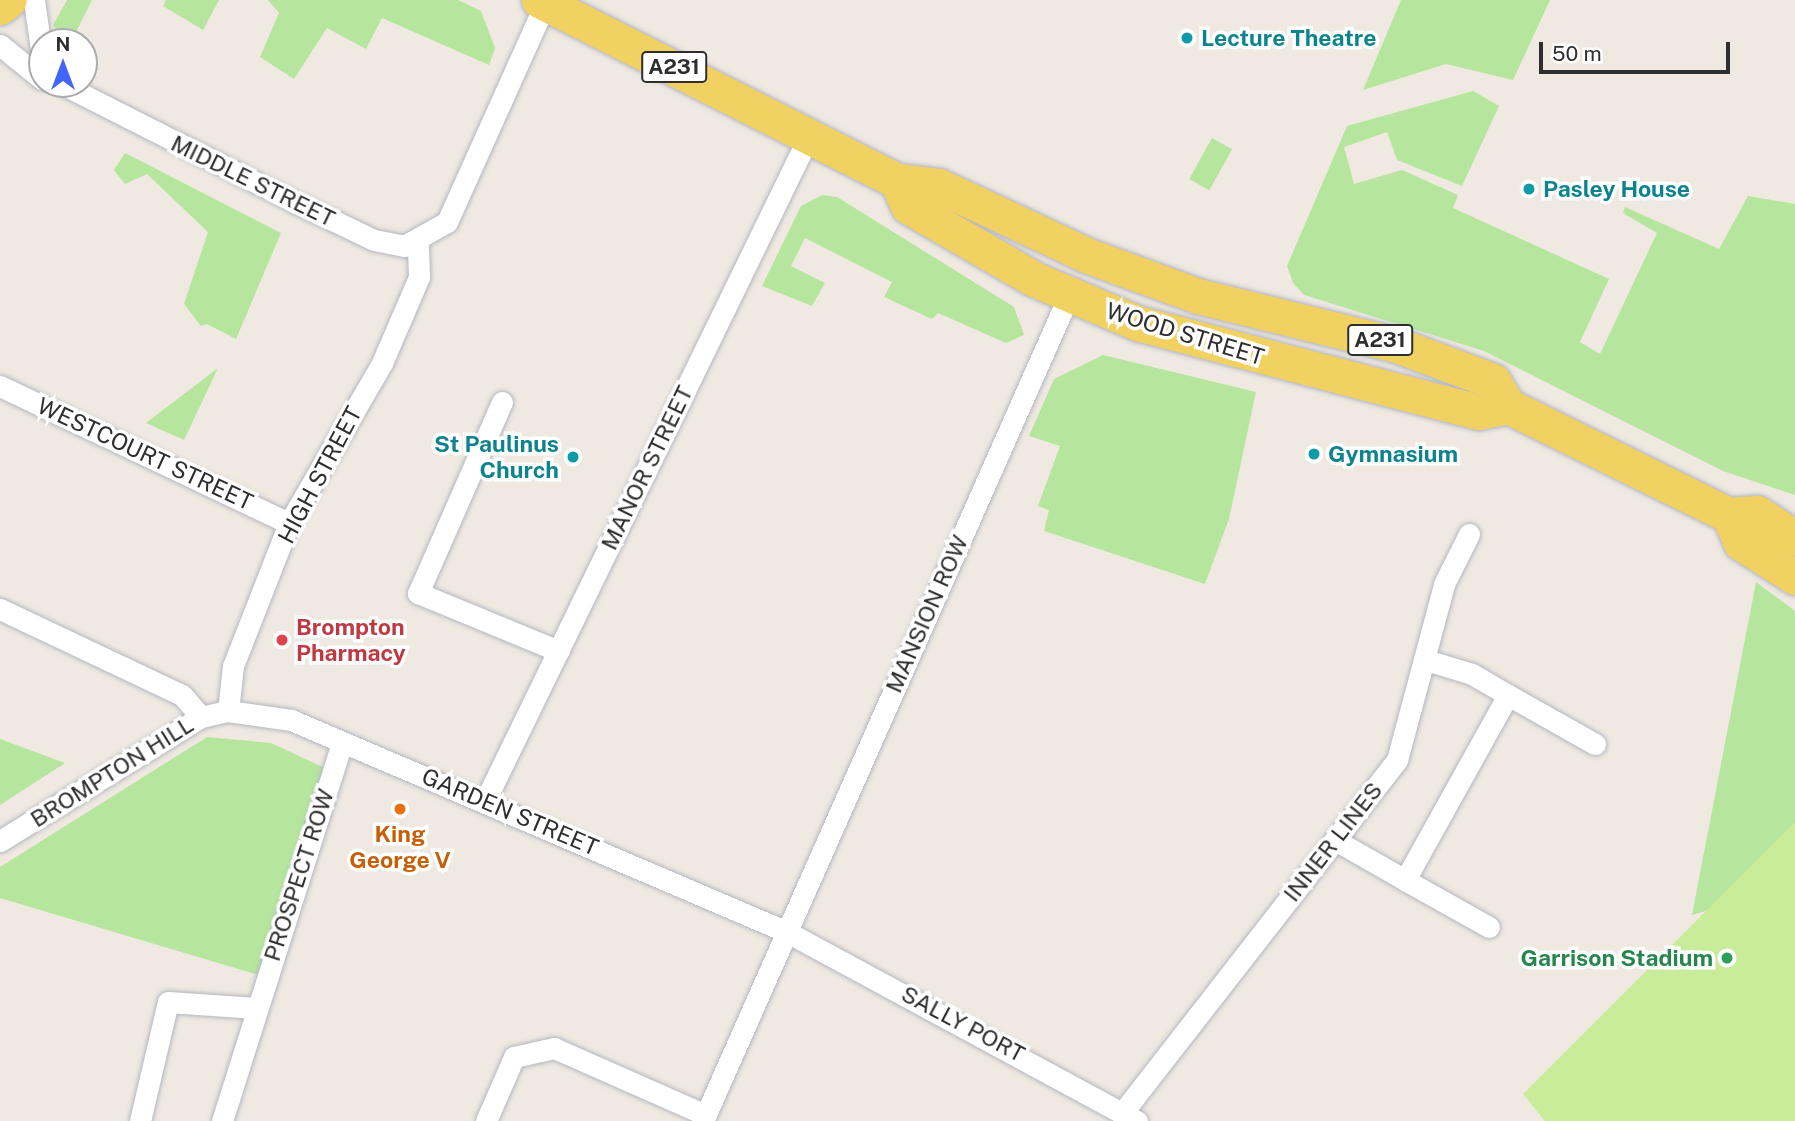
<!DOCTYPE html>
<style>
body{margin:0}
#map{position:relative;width:1795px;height:1121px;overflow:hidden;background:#efe9e1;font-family:"Public Sans",sans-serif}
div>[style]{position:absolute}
.green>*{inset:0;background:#b6e59e;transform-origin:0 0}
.pitch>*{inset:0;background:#c9ec9a}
.roads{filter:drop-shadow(0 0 2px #b4b7c1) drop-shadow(0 0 2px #b4b7c1)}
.street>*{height:21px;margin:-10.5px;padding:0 10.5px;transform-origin:10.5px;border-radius:10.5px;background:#fff}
.primary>*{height:35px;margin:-17.5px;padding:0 17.5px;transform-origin:17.5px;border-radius:17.5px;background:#f2d163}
.dots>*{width:19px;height:19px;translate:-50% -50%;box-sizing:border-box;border:4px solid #fff;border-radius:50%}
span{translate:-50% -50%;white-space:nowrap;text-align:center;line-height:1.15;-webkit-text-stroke:7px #fff;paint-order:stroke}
.shield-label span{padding:2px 5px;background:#fff;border:2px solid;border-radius:5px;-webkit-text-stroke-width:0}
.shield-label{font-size:21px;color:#2e2e2e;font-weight:700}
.culture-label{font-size:23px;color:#0d838f;font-weight:700}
.left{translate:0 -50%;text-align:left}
.right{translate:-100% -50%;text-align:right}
.street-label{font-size:23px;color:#2e2e2e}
.health-label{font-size:23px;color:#be3a42;font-weight:700}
.food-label{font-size:23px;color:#c56008;font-weight:700}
.leisure-label{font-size:23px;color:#27864d;font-weight:700}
.north{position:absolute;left:28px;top:28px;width:70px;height:70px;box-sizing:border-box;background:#fff;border:2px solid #ababab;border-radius:50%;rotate:0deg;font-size:19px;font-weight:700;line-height:28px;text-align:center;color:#2e2e2e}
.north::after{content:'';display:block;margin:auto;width:24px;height:32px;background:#4264fb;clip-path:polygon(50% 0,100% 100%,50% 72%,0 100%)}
.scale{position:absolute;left:1539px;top:42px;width:191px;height:32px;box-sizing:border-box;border:4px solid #2e2e2e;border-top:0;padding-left:9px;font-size:21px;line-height:24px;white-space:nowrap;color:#2e2e2e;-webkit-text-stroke:5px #fff;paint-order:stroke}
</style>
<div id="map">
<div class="green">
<div style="clip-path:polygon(67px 0,92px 0,71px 42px,63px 42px,53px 25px)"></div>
<div style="clip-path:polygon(166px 0,219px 0,203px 30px,163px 6px)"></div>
<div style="clip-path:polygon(268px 0,458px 0,481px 11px,495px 48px,489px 65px,382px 18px,366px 49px,327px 28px,294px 79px,260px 57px,279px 13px)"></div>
<div style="clip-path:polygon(1401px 0,1550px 0,1513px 80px,1446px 64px,1363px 90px)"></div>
<div style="clip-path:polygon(1473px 91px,1499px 106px,1462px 186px,1397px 160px,1387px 132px,1344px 147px,1354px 184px,1402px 170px,1458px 195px,1453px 208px,1609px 279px,1580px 342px,1600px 354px,1657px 233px,1623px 213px,1625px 207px,1719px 249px,1748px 196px,1795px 204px,1795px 495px,1723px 471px,1484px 351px,1304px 295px,1293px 283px,1287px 266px,1347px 126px)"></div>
<div style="left:1212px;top:138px;width:23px;height:47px;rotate:29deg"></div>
<div style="clip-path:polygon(125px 153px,281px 233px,236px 339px,207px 324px,201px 326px,184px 304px,208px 232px,147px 174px,125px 184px,114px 170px)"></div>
<div style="clip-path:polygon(822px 195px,837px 197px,1014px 307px,1024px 335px,1006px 343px,938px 313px,932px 319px,884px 297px,892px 282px,805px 238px,791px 266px,825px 283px,812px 306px,762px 286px,801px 206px)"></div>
<div style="clip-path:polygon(1103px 355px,1256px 392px,1229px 519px,1205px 584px,1044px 531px,1049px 510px,1038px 506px,1060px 446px,1029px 436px,1054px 379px)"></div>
<div style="clip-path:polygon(218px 368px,184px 440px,146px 423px)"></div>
<div style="clip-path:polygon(1756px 582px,1795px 611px,1795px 885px,1692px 915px)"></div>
<div style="clip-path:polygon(207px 737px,271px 743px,327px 769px,262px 976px,0 898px,0 867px)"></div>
<div style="clip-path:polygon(0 739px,65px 763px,0 805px)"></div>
</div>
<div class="pitch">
<div style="clip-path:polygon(1795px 822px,1795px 1121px,1545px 1121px,1523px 1094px)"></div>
</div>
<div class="roads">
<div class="street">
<div style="left:34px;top:0;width:57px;rotate:81.9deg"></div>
<div style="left:0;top:45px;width:54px;rotate:39deg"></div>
<div style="left:62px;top:84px;width:263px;rotate:26.9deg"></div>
<div style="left:297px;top:203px;width:85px;rotate:25.7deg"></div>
<div style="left:374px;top:240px;width:31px;rotate:11deg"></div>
<div style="left:404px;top:246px;width:49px;rotate:-29.2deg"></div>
<div style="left:447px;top:222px;width:243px;rotate:-65.8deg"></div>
<div style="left:0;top:386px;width:320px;rotate:25.4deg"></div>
<div style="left:502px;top:402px;width:209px;rotate:113.7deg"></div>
<div style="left:418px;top:593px;width:152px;rotate:22.4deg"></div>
<div style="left:0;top:609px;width:201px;rotate:25.3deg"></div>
<div style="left:182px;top:695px;width:29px;rotate:49deg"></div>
<div style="left:1508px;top:695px;width:100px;rotate:29.4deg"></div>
<div style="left:228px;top:711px;width:45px;rotate:-83.7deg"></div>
<div style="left:233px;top:666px;width:154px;rotate:-68.6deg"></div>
<div style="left:289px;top:523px;width:185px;rotate:-59.8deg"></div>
<div style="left:382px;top:363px;width:94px;rotate:-66.7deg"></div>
<div style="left:419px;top:277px;width:34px;rotate:-92deg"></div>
<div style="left:486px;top:799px;width:737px;rotate:-64.03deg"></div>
<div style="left:1335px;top:840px;width:81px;rotate:29.7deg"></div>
<div style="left:1405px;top:880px;width:212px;rotate:-60.9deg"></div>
<div style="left:1508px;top:695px;width:42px;rotate:-149.7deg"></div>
<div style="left:1472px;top:674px;width:48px;rotate:-163.1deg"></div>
<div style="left:0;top:841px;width:236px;rotate:-31.7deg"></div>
<div style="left:201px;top:717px;width:28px;rotate:-13deg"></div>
<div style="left:228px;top:711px;width:64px;rotate:8.1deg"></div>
<div style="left:291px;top:720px;width:539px;rotate:23.14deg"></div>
<div style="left:787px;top:932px;width:398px;rotate:28.4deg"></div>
<div style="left:1405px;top:880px;width:96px;rotate:29.2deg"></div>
<div style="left:1123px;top:1112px;width:446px;rotate:-52.1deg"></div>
<div style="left:1397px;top:760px;width:182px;rotate:-75deg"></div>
<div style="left:1444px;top:584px;width:56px;rotate:-63.4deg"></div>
<div style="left:140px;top:1121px;width:122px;rotate:-76.8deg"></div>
<div style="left:168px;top:1002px;width:89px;rotate:3.9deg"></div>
<div style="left:222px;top:1121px;width:397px;rotate:-72.4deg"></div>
<div style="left:486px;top:1121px;width:70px;rotate:-66.4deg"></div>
<div style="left:514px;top:1057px;width:41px;rotate:-12.7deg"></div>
<div style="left:554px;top:1048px;width:166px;rotate:23.8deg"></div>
<div style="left:703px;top:1121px;width:903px;rotate:-66.1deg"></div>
</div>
<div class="primary">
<div style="left:539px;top:0;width:401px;rotate:26.8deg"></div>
<div style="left:897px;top:181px;width:42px;rotate:6.8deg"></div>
<div style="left:939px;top:186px;width:162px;rotate:25.1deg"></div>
<div style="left:1086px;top:255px;width:119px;rotate:20.1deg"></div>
<div style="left:1198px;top:296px;width:202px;rotate:13.8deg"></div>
<div style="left:1394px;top:344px;width:106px;rotate:20.5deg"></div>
<div style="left:1493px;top:381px;width:29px;rotate:59deg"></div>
<div style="left:1508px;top:406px;width:246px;rotate:26.3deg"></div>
<div style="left:1729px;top:515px;width:28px;rotate:-4deg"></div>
<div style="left:1757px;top:513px;width:45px;rotate:33.3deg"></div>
<div style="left:0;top:7px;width:11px;rotate:-38deg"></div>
<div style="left:897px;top:181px;width:27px;rotate:66deg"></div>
<div style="left:908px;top:206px;width:20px;rotate:30deg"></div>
<div style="left:925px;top:216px;width:126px;rotate:30deg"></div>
<div style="left:1034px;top:279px;width:112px;rotate:23.1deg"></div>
<div style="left:1137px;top:323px;width:353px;rotate:14.6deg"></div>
<div style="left:1479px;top:412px;width:30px;rotate:-12deg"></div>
<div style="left:1729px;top:515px;width:30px;rotate:67deg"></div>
<div style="left:1741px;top:543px;width:64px;rotate:32.2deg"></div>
</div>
</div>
<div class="dots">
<div style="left:1187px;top:38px;background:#0f9aa8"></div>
<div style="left:1529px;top:189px;background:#0f9aa8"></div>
<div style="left:1314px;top:454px;background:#0f9aa8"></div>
<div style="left:573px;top:457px;background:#0f9aa8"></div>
<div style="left:282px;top:640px;background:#e0444e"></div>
<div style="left:400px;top:809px;background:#e8710a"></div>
<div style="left:1727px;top:958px;background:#2e9e5b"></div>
</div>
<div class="shield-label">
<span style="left:674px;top:67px">A231</span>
<span style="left:1380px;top:340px">A231</span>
</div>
<div class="culture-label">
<span class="left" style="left:1201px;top:38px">Lecture Theatre</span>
<span class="left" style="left:1543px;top:189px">Pasley House</span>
<span class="right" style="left:559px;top:457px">St Paulinus<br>Church</span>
<span class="left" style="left:1328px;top:454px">Gymnasium</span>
</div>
<div class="street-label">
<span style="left:253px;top:181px;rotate:26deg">MIDDLE STREET</span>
<span style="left:1185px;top:334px;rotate:17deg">WOOD STREET</span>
<span style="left:145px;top:454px;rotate:25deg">WESTCOURT STREET</span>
<span style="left:647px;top:468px;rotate:-64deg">MANOR STREET</span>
<span style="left:320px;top:475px;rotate:-62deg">HIGH STREET</span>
<span style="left:927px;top:614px;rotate:-66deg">MANSION ROW</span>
<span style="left:112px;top:772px;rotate:-32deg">BROMPTON HILL</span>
<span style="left:510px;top:812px;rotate:23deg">GARDEN STREET</span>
<span style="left:1333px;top:842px;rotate:-52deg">INNER LINES</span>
<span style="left:299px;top:875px;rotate:-72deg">PROSPECT ROW</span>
<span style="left:963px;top:1024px;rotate:28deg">SALLY PORT</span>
</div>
<div class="health-label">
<span class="left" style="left:296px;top:640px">Brompton<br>Pharmacy</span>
</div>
<div class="food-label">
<span style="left:400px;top:847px">King<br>George V</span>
</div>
<div class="leisure-label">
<span class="right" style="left:1713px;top:958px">Garrison Stadium</span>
</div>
<div class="north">N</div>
<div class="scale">50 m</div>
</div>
